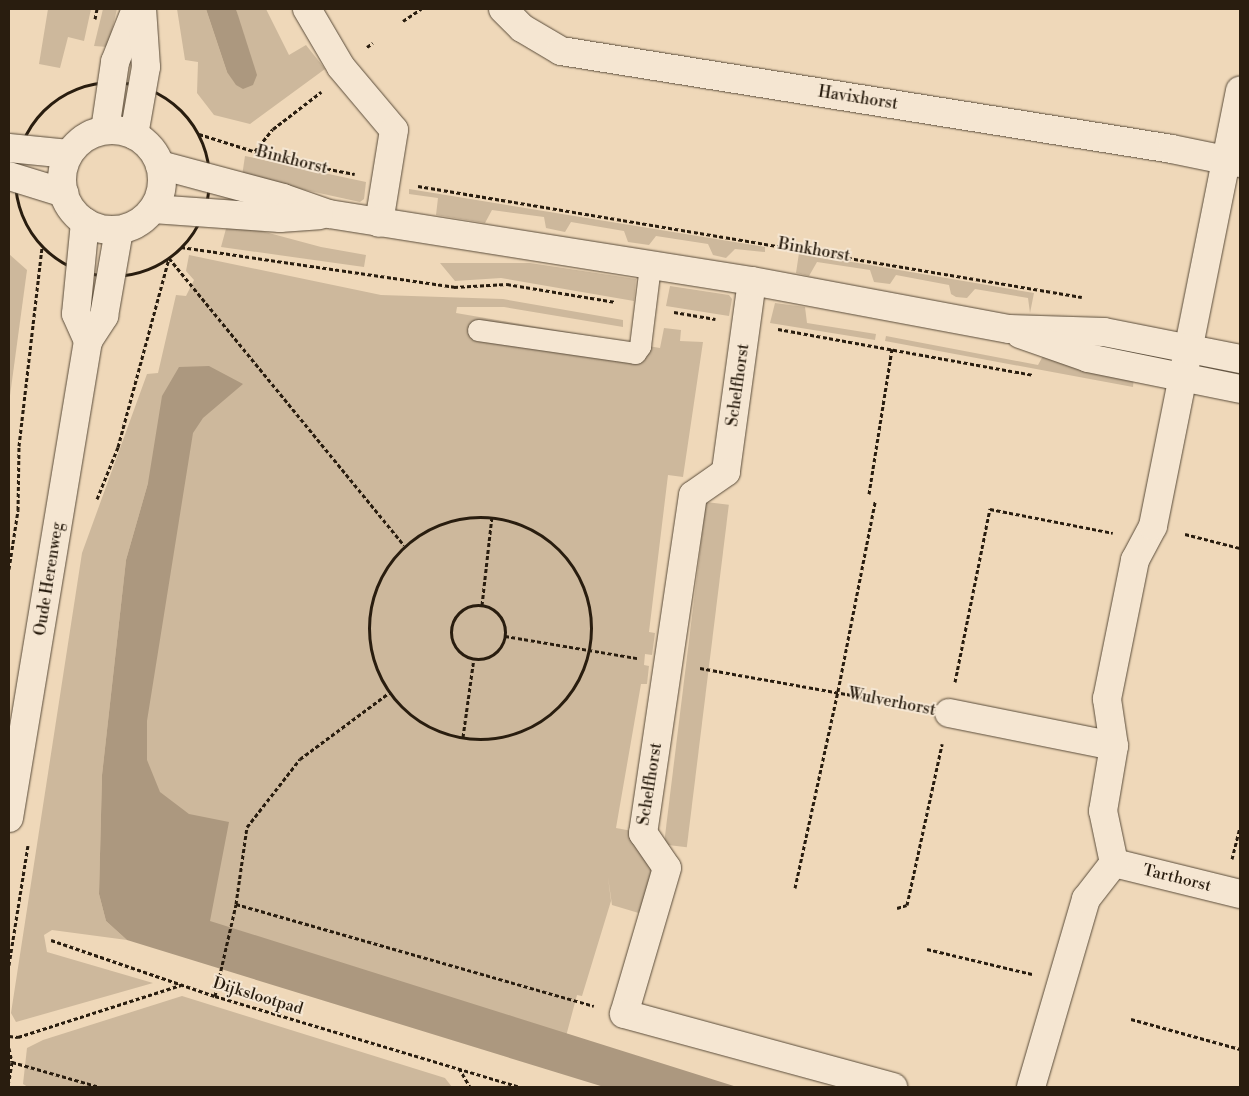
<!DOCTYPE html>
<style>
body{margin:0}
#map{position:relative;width:1249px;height:1096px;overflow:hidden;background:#efd8b9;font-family:"Libre Bodoni",serif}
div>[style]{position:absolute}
.green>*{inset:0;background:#cdb89c;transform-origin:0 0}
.water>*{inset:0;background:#ac987f}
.path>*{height:3px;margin-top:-1.5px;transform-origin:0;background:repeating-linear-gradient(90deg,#291d0f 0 4px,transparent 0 6.5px)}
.path>.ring{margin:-1.5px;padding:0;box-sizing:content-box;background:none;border:3px solid #291d0f;border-radius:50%}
.roads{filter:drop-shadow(0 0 1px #5a4c3a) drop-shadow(0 0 1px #5a4c3a)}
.lane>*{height:21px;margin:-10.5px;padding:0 10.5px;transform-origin:10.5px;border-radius:10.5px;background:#f5e6d2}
.street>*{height:28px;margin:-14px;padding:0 14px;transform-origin:14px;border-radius:14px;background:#f5e6d2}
.secondary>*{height:28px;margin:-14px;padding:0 14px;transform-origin:14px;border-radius:14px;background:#f5e6d2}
.secondary>.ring{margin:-14px;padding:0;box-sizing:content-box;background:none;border:28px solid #f5e6d2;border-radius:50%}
span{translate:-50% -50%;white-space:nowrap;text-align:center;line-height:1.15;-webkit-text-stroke:4px #f5e6d2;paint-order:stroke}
.street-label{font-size:16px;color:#291d0f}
.frame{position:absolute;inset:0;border:10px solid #291d0f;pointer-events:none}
</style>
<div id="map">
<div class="green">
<div style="clip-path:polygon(48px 9px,91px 9px,84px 41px,68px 37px,60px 68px,39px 64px)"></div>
<div style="clip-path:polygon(103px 9px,117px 9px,108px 47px,94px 46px)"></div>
<div style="clip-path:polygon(177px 9px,206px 9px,227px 72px,241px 30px,236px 9px,266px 9px,289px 55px,306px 45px,325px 69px,250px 124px,214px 115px,197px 93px,198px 62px,185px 60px)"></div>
<div style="clip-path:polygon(245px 156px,366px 182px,364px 199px,360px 202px,242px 176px)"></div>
<div style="clip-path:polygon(409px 189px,765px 247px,765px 252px,735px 249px,726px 258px,713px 255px,708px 244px,656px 236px,649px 245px,628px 242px,624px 231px,571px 222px,565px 232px,546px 228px,544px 217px,492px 210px,485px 223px,436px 215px,438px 198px,409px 194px)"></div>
<div style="clip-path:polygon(227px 225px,243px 226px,321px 247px,366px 255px,364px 267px,221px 247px)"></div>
<div style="clip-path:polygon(799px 253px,1034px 293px,1030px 313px,1028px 298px,975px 289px,967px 298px,956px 297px,951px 294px,949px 285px,896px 275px,890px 284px,874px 282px,870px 270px,817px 262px,809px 276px,796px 273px)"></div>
<div style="clip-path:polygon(9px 254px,27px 270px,9px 403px)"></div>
<div style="clip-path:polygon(189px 255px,381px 295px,503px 299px,623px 320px,623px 327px,504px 307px,457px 307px,456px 313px,660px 348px,664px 328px,681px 330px,680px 341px,703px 342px,683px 477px,668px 475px,649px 632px,655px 633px,652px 655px,645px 654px,644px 665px,649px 666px,647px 684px,641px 684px,616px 828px,643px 833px,667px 868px,652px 917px,612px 905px,608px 877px,611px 901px,582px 996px,577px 995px,561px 1055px,123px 890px,148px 483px,126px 560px,102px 775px,99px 894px,106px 921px,127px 940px,52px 930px,44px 935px,47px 952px,153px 983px,16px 1022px,11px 1013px,82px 553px,147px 374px,158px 373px,176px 295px,186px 296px,194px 280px,186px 271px)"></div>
<div style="clip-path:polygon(440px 263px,530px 263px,636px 279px,634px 301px,501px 278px,455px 281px)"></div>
<div style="clip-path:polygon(670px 286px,729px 295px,732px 299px,729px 316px,666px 306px)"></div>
<div style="clip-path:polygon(775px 303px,805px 307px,807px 323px,876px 334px,875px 340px,770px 323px)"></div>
<div style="clip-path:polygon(886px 336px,1038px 365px,1044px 354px,1134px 376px,1133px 387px,885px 341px)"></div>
<div style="left:706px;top:502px;width:23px;height:345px;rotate:7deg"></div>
<div style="clip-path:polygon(182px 996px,445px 1078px,452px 1087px,28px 1087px,23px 1084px,27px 1048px,43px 1040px)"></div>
</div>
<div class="water">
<div style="clip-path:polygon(206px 9px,236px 9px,257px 75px,253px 85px,243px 89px,236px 85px,227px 72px)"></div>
<div style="clip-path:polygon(209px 366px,243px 384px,203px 418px,193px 433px,147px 721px,147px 760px,160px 792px,189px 814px,229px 822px,210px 921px,737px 1087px,604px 1087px,127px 940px,106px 921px,99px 894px,102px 775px,126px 560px,148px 483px,162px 396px,179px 367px)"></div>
</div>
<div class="path">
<div style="left:95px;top:19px;width:10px;rotate:-79deg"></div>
<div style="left:403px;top:21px;width:22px;rotate:-34deg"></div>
<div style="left:367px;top:47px;width:7px;rotate:-34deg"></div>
<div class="ring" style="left:15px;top:82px;width:191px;height:191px"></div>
<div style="left:199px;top:134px;width:87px;rotate:17.4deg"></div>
<div style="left:282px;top:160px;width:74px;rotate:10.9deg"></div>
<div style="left:255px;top:151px;width:28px;rotate:-51deg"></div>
<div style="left:273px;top:129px;width:61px;rotate:-37.6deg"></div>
<div style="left:418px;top:186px;width:673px;rotate:9.49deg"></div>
<div style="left:181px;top:247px;width:276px;rotate:8.3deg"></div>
<div style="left:454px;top:287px;width:53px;rotate:-3.2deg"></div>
<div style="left:507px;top:284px;width:110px;rotate:9.4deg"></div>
<div style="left:169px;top:258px;width:371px;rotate:50.7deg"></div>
<div style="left:674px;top:312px;width:42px;rotate:9.7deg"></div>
<div style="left:778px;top:329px;width:259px;rotate:10.2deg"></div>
<div style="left:869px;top:494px;width:147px;rotate:-81deg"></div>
<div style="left:97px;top:499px;width:56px;rotate:-68deg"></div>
<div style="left:118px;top:447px;width:196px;rotate:-74.9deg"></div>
<div class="ring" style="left:369px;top:517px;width:219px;height:219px"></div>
<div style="left:1185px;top:534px;width:57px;rotate:14.3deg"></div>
<div style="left:9px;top:569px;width:60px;rotate:-81.3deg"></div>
<div style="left:18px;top:510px;width:64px;rotate:-89.1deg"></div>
<div style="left:19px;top:446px;width:199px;rotate:-83.4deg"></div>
<div style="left:482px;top:605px;width:90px;rotate:-83.6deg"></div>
<div class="ring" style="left:451px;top:605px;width:51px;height:51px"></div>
<div style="left:505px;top:636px;width:134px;rotate:9.5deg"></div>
<div style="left:700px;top:668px;width:221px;rotate:10.1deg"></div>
<div style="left:955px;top:682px;width:177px;rotate:-78.6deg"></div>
<div style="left:990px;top:509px;width:125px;rotate:11deg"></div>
<div style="left:463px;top:737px;width:80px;rotate:-82.1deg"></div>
<div style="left:1232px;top:859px;width:32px;rotate:-76deg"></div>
<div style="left:795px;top:888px;width:202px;rotate:-77.7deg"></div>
<div style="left:838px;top:691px;width:193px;rotate:-78.9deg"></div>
<div style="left:236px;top:904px;width:372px;rotate:15.9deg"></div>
<div style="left:897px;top:908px;width:10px;rotate:-17deg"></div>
<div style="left:907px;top:905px;width:165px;rotate:-77.7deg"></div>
<div style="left:51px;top:940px;width:173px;rotate:18.9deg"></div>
<div style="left:215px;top:996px;width:319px;rotate:16.6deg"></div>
<div style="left:927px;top:949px;width:108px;rotate:13.4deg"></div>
<div style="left:9px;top:965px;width:121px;rotate:-81deg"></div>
<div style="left:215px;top:996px;width:94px;rotate:-77.1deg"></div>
<div style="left:236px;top:904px;width:78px;rotate:-81.9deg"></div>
<div style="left:247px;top:827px;width:86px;rotate:-52.1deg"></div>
<div style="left:300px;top:759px;width:111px;rotate:-36.6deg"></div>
<div style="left:1131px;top:1019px;width:113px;rotate:15.4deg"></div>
<div style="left:9px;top:1036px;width:9px;rotate:6deg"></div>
<div style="left:18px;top:1037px;width:171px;rotate:-17.7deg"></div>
<div style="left:9px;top:1048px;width:14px;rotate:78deg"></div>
<div style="left:12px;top:1062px;width:20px;rotate:99deg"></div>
<div style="left:12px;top:1062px;width:91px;rotate:15.9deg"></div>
<div style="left:459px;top:1068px;width:22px;rotate:60deg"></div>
</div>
<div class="roads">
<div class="lane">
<div style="left:478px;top:330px;width:159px;rotate:8.3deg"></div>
<div style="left:635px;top:353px;width:9px;rotate:-54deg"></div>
<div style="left:640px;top:346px;width:81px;rotate:-82.9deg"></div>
</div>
<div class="street">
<div style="left:307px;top:9px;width:67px;rotate:59.6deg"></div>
<div style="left:341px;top:67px;width:82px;rotate:49.9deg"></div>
<div style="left:394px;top:130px;width:94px;rotate:99.2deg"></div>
<div style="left:503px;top:9px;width:27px;rotate:45deg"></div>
<div style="left:522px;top:28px;width:45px;rotate:30.5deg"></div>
<div style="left:561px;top:51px;width:619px;rotate:9.11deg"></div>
<div style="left:1172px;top:149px;width:69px;rotate:11.6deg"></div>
<div style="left:9px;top:148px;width:60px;rotate:5.7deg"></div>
<div style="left:9px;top:176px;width:58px;rotate:17.2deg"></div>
<div style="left:752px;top:281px;width:193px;rotate:97.8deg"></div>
<div style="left:726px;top:472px;width:40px;rotate:145.1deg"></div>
<div style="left:693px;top:495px;width:342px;rotate:98.4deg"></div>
<div style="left:643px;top:833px;width:42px;rotate:55.6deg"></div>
<div style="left:667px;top:868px;width:152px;rotate:106.4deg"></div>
<div style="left:624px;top:1014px;width:279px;rotate:15.2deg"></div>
<div style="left:949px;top:713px;width:168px;rotate:11.3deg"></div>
<div style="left:1114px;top:863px;width:130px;rotate:13.8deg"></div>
<div style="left:1031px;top:1087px;width:196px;rotate:-73.7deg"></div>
<div style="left:1086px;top:899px;width:46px;rotate:-52.1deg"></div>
<div style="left:1114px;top:863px;width:53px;rotate:-101.9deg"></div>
<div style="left:1103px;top:811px;width:66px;rotate:-80.4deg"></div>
<div style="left:1114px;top:746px;width:48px;rotate:-98.5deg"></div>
<div style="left:1107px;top:699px;width:142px;rotate:-78.6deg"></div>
<div style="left:1135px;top:560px;width:38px;rotate:-62deg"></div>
<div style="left:1153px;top:526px;width:444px;rotate:-78.7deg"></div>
</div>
<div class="secondary">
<div class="ring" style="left:62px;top:130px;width:72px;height:72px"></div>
<div style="left:105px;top:130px;width:69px;rotate:-81.6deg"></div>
<div style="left:115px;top:62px;width:57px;rotate:-68.4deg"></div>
<div style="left:134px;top:135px;width:69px;rotate:-80deg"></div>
<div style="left:146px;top:67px;width:58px;rotate:-93.9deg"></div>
<div style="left:160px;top:165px;width:127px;rotate:15deg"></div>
<div style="left:283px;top:198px;width:49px;rotate:19.2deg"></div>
<div style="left:329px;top:214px;width:428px;rotate:9deg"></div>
<div style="left:752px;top:281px;width:261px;rotate:10.6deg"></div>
<div style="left:1009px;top:329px;width:95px;rotate:1.8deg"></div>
<div style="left:1104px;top:332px;width:139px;rotate:11.2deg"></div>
<div style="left:153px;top:209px;width:127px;rotate:4.1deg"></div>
<div style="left:280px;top:218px;width:39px;rotate:-4deg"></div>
<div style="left:85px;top:222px;width:92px;rotate:95.6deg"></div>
<div style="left:76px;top:314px;width:30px;rotate:66deg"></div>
<div style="left:1020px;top:334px;width:72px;rotate:19.4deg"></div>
<div style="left:1088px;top:358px;width:155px;rotate:11.5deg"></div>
<div style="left:9px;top:818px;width:483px;rotate:-80.6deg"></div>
<div style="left:88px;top:341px;width:30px;rotate:-57deg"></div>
<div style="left:104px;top:316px;width:87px;rotate:-80.1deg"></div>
</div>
</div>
<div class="street-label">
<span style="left:858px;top:98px;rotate:9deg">Havixhorst</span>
<span style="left:292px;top:160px;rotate:14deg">Binkhorst</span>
<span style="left:814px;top:250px;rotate:10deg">Binkhorst</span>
<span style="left:738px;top:385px;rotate:-82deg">Schelfhorst</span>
<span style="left:49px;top:579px;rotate:-81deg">Oude Herenweg</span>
<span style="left:892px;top:702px;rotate:11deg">Wulverhorst</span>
<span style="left:650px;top:784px;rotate:-81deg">Schelfhorst</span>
<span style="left:1177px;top:878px;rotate:14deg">Tarthorst</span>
<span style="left:258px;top:996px;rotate:17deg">Dijkslootpad</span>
</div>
<div class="frame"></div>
</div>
